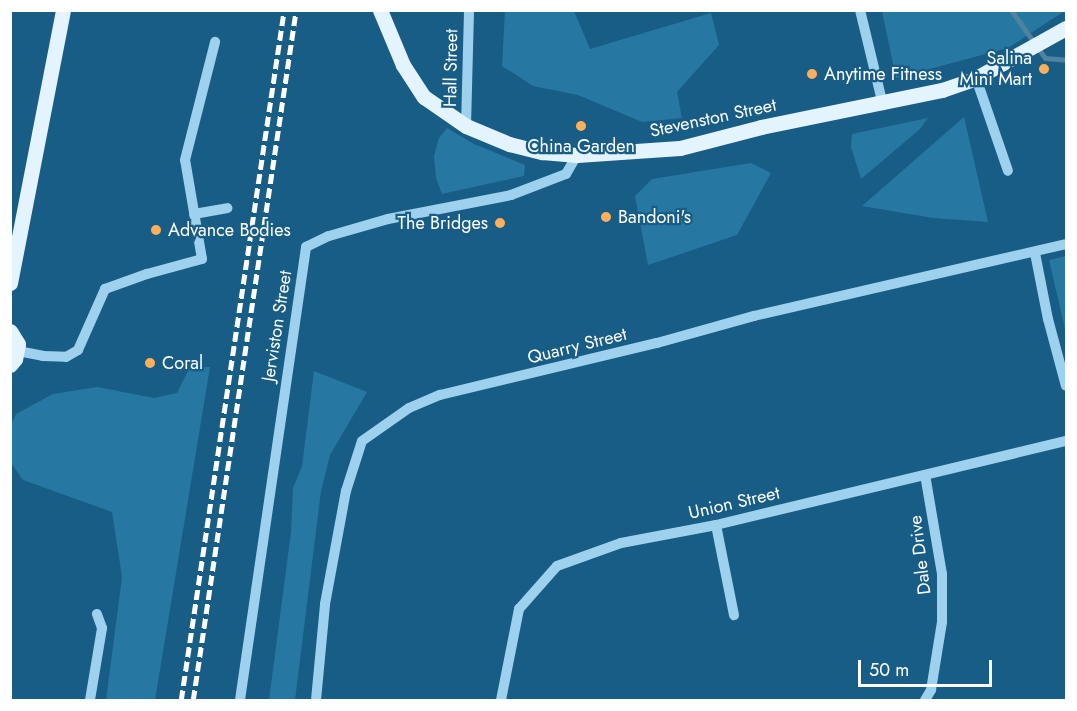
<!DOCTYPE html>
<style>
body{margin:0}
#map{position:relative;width:1077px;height:711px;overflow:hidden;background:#185d86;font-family:Jost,sans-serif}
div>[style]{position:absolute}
.green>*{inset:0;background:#2777a3}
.stream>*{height:5px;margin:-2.5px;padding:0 2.5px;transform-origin:2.5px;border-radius:2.5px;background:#4e829e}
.minor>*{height:10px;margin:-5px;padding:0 5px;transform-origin:5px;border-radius:5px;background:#9ed1ed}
.major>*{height:15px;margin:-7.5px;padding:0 7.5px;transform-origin:7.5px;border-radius:7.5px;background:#e4f4ff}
.rail>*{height:4.5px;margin-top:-2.25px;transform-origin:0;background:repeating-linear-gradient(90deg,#fff 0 10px,transparent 0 14.5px)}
.dots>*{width:16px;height:16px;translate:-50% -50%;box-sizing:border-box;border:3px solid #185d86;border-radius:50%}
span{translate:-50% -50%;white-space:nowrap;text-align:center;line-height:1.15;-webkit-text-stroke:4.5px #185d86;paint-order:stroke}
.poi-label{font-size:18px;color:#fff}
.right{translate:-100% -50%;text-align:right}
.left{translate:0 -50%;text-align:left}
.street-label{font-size:18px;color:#fff}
.frame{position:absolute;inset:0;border:12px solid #fff;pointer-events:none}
.scale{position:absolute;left:858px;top:660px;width:134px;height:27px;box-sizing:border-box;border:3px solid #fff;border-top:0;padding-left:8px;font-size:18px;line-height:21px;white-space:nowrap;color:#fff;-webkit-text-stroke:4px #185d86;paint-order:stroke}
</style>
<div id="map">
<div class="green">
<div style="clip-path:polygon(1066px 10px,1008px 48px,896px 78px,882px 11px)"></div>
<div style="clip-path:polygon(505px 11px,574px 11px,590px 49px,711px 13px,719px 45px,677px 92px,682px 118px,642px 122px,578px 95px,533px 86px,502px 66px)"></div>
<div style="clip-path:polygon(964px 117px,988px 222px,933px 218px,862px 206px)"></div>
<div style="clip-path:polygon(928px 118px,920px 129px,861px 179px,851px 147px,852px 134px)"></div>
<div style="clip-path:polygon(447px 128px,474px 144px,525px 165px,524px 176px,442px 194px,436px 178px,434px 156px,439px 138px)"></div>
<div style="clip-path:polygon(751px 163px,771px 173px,737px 235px,648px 265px,635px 196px,652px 179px)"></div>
<div style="clip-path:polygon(1066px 256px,1066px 333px,1049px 260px)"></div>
<div style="clip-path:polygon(190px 367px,210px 367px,155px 700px,106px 700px,122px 577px,112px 512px,23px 480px,11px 463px,11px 425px,16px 414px,53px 394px,97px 387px,154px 398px,177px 393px)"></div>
<div style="clip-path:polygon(314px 371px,367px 392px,330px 455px,321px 491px,295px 700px,269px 700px,291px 532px,293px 488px,302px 466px)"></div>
</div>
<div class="stream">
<div style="left:1011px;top:10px;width:59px;rotate:54.7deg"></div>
<div style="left:1045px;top:58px;width:21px;rotate:5deg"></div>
</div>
<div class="minor">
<div style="left:860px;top:10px;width:98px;rotate:76.4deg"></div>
<div style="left:976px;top:78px;width:98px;rotate:71deg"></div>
<div style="left:466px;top:126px;width:116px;rotate:-88.5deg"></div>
<div style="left:194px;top:214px;width:34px;rotate:-10deg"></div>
<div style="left:1035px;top:253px;width:67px;rotate:78.9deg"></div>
<div style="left:1048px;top:319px;width:69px;rotate:75deg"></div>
<div style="left:18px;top:351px;width:25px;rotate:11deg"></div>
<div style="left:43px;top:356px;width:23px;rotate:2deg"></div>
<div style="left:66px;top:357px;width:14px;rotate:-30deg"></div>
<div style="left:78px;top:350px;width:67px;rotate:-66.1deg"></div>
<div style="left:105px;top:289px;width:45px;rotate:-19.7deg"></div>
<div style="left:147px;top:274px;width:57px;rotate:-15.3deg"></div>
<div style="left:202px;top:259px;width:100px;rotate:-99.7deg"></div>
<div style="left:185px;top:160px;width:122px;rotate:-75.7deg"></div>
<div style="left:716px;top:525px;width:92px;rotate:78.7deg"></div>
<div style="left:90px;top:700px;width:73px;rotate:-80.5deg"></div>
<div style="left:102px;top:628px;width:15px;rotate:-110deg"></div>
<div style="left:240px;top:700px;width:458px;rotate:-81.7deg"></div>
<div style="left:306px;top:247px;width:25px;rotate:-26deg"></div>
<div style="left:329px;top:236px;width:61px;rotate:-16.1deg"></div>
<div style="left:388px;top:219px;width:125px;rotate:-11deg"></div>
<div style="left:511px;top:195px;width:59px;rotate:-20.9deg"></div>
<div style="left:566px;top:174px;width:22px;rotate:-60deg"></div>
<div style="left:316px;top:700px;width:96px;rotate:-84.6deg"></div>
<div style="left:325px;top:604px;width:115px;rotate:-79.5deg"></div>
<div style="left:346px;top:491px;width:52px;rotate:-72.3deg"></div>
<div style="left:362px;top:441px;width:57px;rotate:-35.1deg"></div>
<div style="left:409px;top:408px;width:34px;rotate:-23deg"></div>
<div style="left:440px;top:395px;width:223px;rotate:-13.5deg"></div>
<div style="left:657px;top:343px;width:101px;rotate:-15.6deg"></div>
<div style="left:754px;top:316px;width:320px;rotate:-13deg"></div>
<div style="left:501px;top:700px;width:93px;rotate:-78.8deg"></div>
<div style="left:519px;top:609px;width:57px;rotate:-48.5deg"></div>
<div style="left:557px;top:566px;width:68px;rotate:-19.8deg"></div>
<div style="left:621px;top:543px;width:97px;rotate:-10.7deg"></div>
<div style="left:716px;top:525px;width:360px;rotate:-13.5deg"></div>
<div style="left:925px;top:700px;width:12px;rotate:-59deg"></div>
<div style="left:931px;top:690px;width:69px;rotate:-80.8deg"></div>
<div style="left:942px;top:622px;width:48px;rotate:-90deg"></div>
<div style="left:942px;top:574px;width:100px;rotate:-99.7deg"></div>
</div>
<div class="major">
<div style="left:380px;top:10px;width:60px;rotate:67.3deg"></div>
<div style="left:403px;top:65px;width:38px;rotate:57deg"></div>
<div style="left:424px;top:97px;width:51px;rotate:34.6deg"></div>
<div style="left:466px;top:126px;width:47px;rotate:22.7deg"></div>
<div style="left:509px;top:144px;width:34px;rotate:14deg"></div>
<div style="left:542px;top:152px;width:35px;rotate:5deg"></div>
<div style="left:577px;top:155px;width:103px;rotate:-3.9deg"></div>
<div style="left:680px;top:148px;width:84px;rotate:-14.5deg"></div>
<div style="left:761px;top:127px;width:185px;rotate:-11.6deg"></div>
<div style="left:942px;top:90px;width:36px;rotate:-19deg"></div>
<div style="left:976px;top:78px;width:103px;rotate:-29.1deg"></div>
<div style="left:10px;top:283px;width:278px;rotate:-79deg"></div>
<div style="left:10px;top:331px;width:15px;rotate:58deg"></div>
<div style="left:18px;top:344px;width:15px;rotate:101deg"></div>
<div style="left:15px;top:359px;width:8px;rotate:130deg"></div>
</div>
<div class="rail">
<div style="left:181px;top:700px;width:698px;rotate:-81.51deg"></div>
<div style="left:193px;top:700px;width:698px;rotate:-81.51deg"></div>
</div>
<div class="dots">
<div style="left:1044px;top:69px;background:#ffaf5a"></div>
<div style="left:812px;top:74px;background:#ffaf5a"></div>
<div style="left:581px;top:126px;background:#ffaf5a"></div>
<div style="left:606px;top:217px;background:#ffaf5a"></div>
<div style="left:500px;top:223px;background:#ffaf5a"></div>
<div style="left:156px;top:230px;background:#ffaf5a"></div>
<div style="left:150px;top:363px;background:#ffaf5a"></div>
</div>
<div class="poi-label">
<span class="right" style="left:1032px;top:69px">Salina<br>Mini Mart</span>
<span class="left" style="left:824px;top:74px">Anytime Fitness</span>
<span style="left:581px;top:146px">China Garden</span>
<span class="left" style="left:618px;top:217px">Bandoni's</span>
<span class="right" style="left:488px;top:223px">The Bridges</span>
<span class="left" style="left:168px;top:230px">Advance Bodies</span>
<span class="left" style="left:162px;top:363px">Coral</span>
</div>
<div class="street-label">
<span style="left:451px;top:68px;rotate:-89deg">Hall Street</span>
<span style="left:713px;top:118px;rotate:-12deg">Stevenston Street</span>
<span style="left:277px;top:326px;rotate:-81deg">Jerviston Street</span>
<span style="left:577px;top:346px;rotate:-14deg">Quarry Street</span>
<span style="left:734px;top:503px;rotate:-13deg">Union Street</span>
<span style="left:920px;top:555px;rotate:-97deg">Dale Drive</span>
</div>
<div class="frame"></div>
<div class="scale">50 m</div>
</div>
